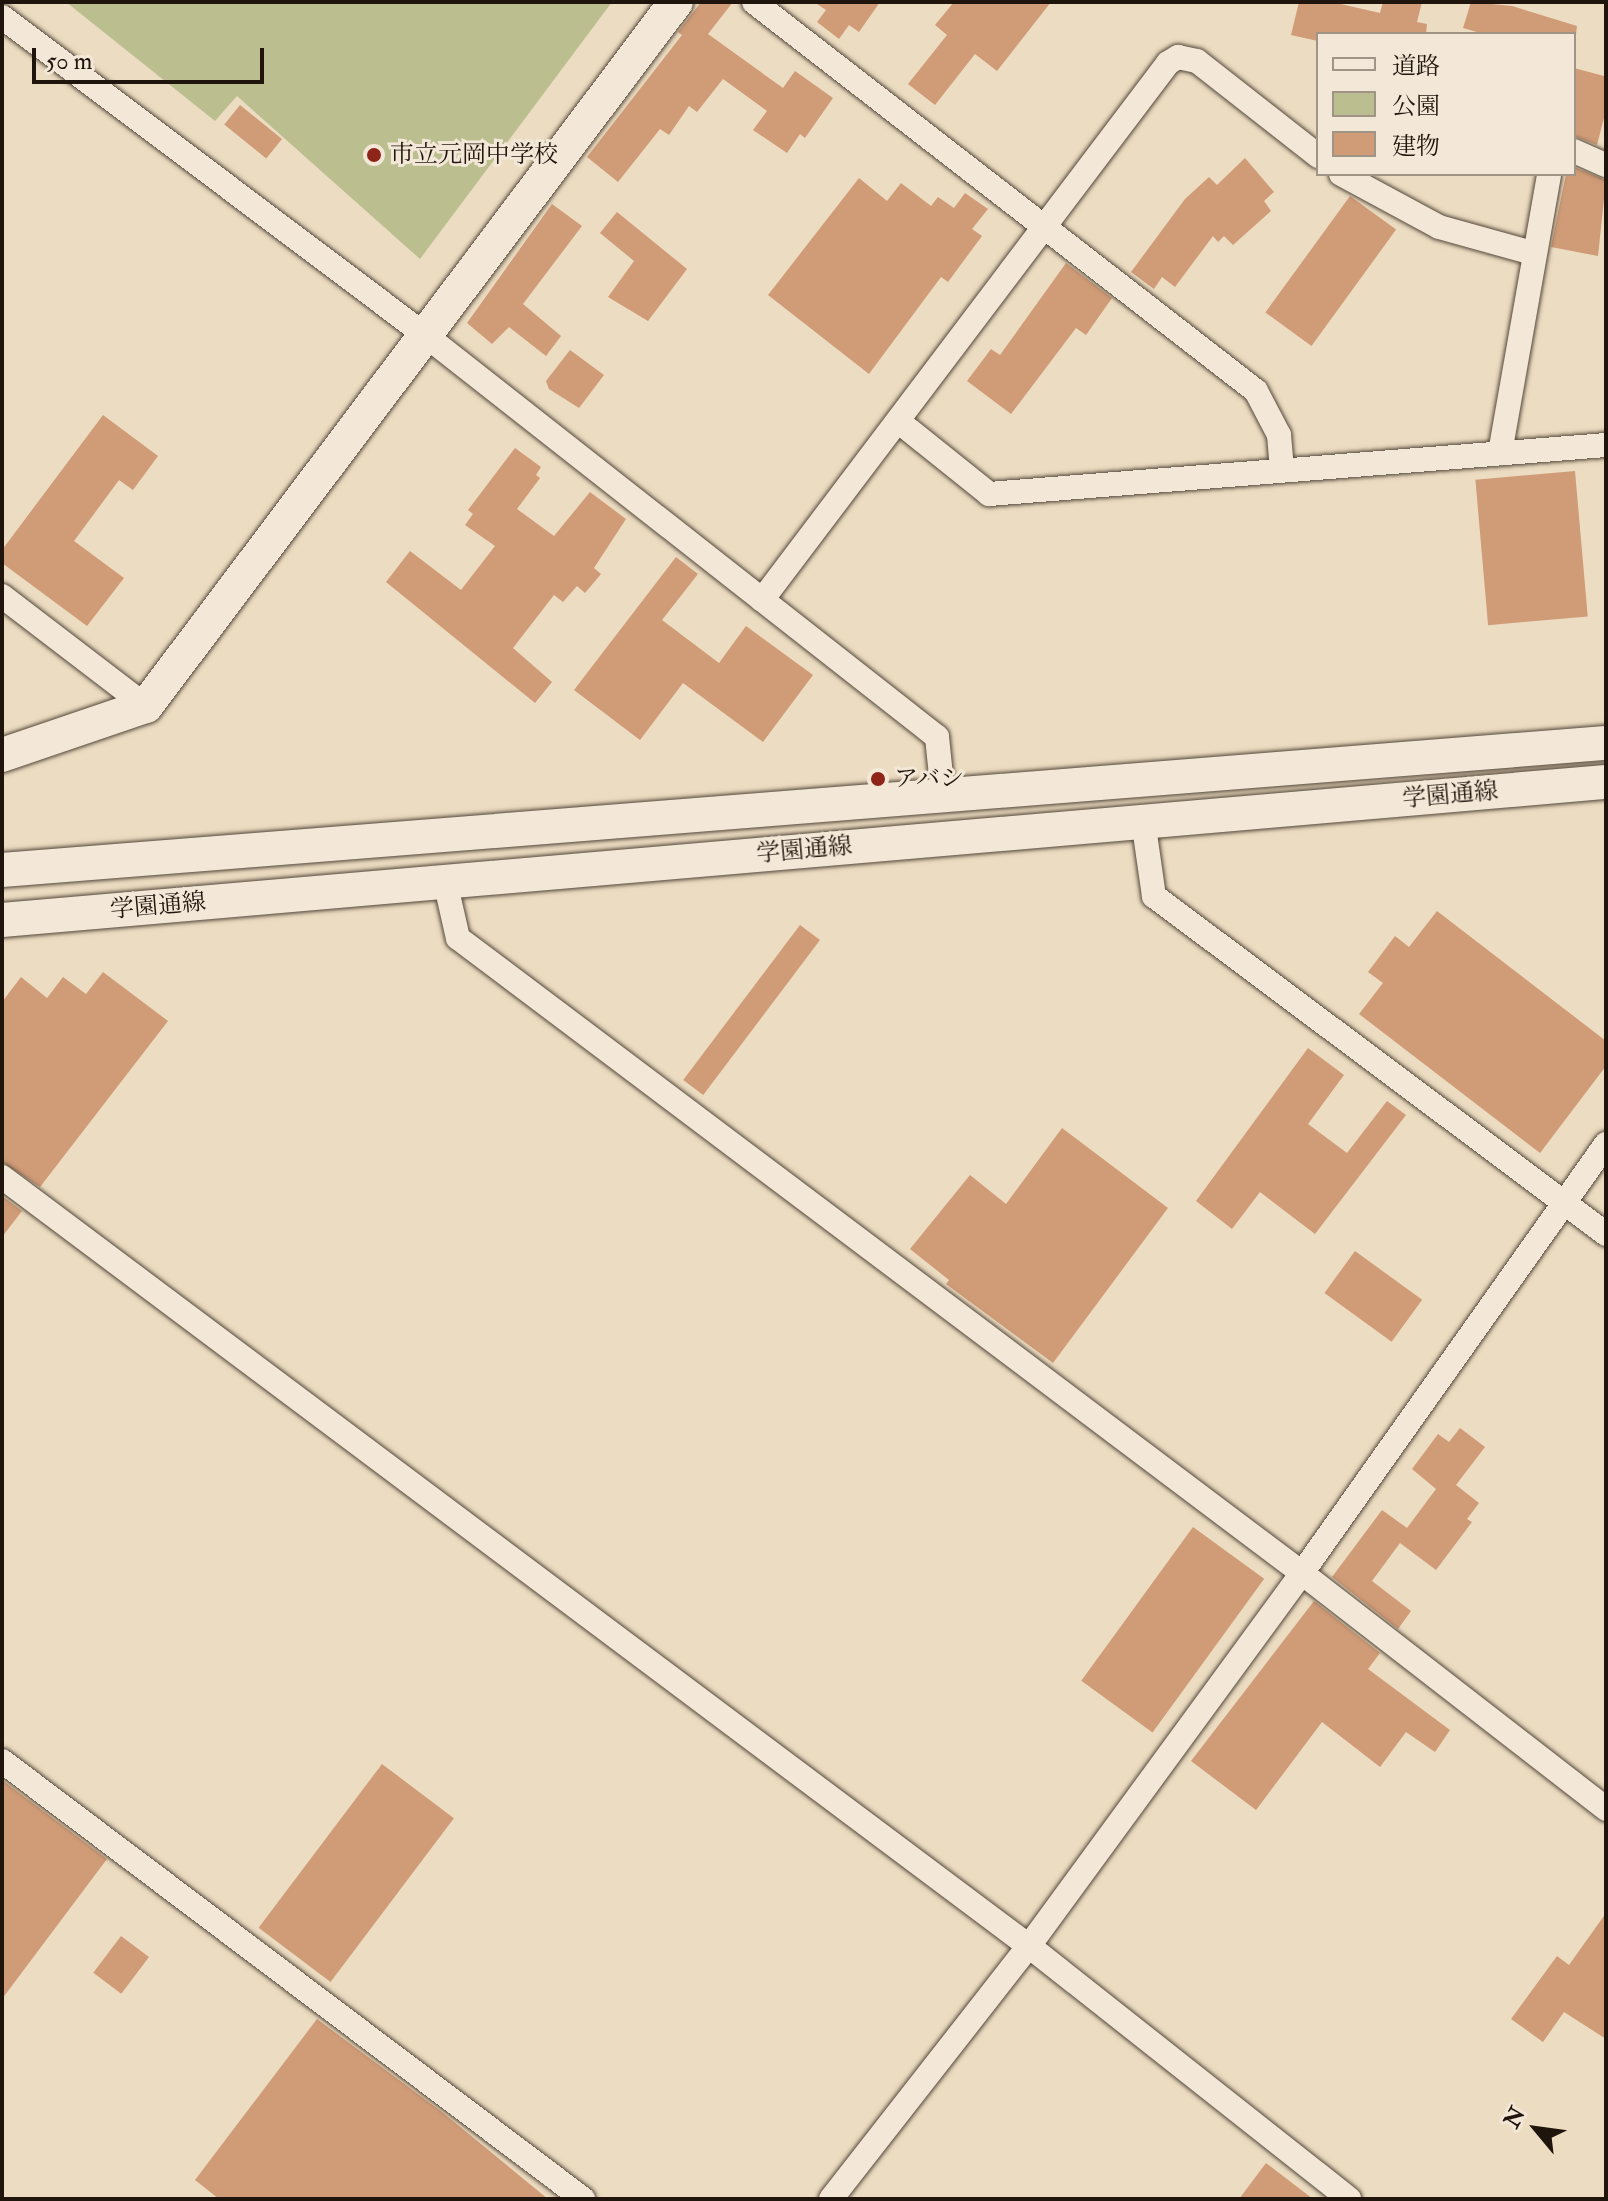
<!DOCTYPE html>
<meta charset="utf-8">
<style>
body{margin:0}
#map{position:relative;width:1608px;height:2201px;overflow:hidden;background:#ecdcc1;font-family:"IM FELL Double Pica","Noto Serif JP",serif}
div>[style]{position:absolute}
.green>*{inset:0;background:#bbbf90}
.building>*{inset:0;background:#d09b77;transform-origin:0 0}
.roads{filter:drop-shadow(0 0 2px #53473a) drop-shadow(0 0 2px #53473a)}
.street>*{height:24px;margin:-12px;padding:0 12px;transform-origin:12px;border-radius:12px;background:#f3e8d7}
.secondary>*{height:34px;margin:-17px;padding:0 17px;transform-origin:17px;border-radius:17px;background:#f3e8d7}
.dots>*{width:22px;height:22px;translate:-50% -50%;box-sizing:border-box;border:4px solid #f3e8d7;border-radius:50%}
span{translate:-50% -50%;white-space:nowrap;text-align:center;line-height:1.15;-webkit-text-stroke:6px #f3e8d7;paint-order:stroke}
.poi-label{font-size:24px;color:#20150d}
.left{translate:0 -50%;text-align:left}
.street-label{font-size:24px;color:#20150d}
.frame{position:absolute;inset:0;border:4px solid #20150d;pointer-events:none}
.legend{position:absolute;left:1316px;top:32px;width:260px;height:144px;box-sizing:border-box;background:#f3e8d7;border:2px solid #9f9486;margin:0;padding:10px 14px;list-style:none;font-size:24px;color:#20150d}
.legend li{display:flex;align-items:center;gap:16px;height:40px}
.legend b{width:40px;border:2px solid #9f9486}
.north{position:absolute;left:1496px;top:2089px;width:80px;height:80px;-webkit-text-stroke:6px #f3e8d7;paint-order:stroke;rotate:299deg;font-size:22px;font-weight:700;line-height:32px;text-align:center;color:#20150d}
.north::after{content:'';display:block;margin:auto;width:28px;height:36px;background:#20150d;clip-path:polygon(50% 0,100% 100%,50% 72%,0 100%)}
.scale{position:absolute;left:32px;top:48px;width:232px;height:36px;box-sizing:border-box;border:4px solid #20150d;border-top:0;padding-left:10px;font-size:24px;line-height:28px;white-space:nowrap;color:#20150d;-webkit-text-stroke:6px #f3e8d7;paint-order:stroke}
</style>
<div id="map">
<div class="green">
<div style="clip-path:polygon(66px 2px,612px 2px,420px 259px,237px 96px,215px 121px)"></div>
</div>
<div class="building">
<div style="clip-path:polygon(701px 2px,733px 2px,708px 34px,783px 88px,795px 71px,833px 98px,805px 138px,800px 134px,787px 153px,753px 130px,767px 111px,723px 79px,697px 112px,689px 106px,669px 135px,660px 129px,618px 182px,587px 157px,682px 35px,678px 32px)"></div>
<div style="clip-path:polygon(814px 2px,880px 2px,859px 32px,849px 25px,839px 39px,817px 22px,826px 10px)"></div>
<div style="clip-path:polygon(954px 2px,1051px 2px,997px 71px,975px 54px,935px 105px,908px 84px,947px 35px,935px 25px)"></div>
<div style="clip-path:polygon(1299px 2px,1332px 2px,1380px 13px,1383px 2px,1422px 2px,1417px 22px,1427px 24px,1426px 34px,1318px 34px,1318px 41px,1291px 35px)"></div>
<div style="clip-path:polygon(1471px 2px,1512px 6px,1577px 26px,1576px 34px,1484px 34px,1463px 28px)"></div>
<div style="clip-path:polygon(1574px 68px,1604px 76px,1606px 110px,1597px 145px,1574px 136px)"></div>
<div style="left:240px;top:105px;width:54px;height:25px;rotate:39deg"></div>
<div style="clip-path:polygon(1245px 158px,1274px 192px,1264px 201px,1271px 211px,1233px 245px,1224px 236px,1218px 242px,1213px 236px,1175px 287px,1162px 277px,1154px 289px,1131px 272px,1185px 199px,1209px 177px,1217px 185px)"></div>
<div style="clip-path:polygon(1574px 167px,1606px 180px,1598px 256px,1551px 247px,1566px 174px,1574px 174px)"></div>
<div style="clip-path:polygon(859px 178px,887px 201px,901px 183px,931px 206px,938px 197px,954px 208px,965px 193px,988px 209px,972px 229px,982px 236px,948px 282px,941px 277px,869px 374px,768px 295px)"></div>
<div style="left:1350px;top:196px;width:57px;height:144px;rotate:36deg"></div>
<div style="clip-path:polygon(552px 204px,582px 226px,523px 304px,561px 336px,546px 356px,509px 327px,492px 344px,467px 323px)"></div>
<div style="clip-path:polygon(617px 212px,687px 269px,648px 321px,608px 297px,634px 261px,600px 233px)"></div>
<div style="clip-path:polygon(1066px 263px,1112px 298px,1086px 335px,1076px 328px,1011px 414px,967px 381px,991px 349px,1000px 355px)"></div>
<div style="clip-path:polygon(570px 350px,604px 375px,579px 408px,549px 389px,546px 381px)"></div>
<div style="clip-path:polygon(103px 415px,158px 456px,133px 490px,119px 480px,74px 541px,124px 578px,87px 626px,2px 563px,2px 550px)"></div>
<div style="clip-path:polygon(515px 448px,541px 467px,536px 475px,540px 478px,517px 509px,554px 536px,590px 492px,626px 519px,594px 568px,601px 574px,585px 593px,577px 586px,563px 602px,554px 595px,513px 648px,552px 682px,535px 703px,386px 582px,410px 551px,461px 590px,495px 546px,465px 525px,473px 514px,468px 510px)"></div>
<div style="left:1575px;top:471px;width:146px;height:100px;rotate:85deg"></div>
<div style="clip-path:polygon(676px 557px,698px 574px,662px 620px,719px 663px,746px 626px,813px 675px,763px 742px,683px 683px,640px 740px,574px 690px)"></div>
<div style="clip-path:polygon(1437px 911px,1606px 1041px,1606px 1066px,1540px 1153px,1359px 1014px,1383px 983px,1368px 972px,1395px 936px,1409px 947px)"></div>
<div style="left:800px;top:925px;width:25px;height:194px;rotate:37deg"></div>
<div style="clip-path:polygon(103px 972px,168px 1021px,40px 1187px,2px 1162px,2px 1002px,21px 977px,47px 998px,63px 977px,86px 994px)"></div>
<div style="clip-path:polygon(1308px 1048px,1344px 1075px,1308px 1124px,1347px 1153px,1387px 1101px,1406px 1115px,1315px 1234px,1260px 1192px,1232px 1229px,1196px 1201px)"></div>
<div style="clip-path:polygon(1062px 1128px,1168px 1208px,1053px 1363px,946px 1284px,949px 1280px,910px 1249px,970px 1175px,1006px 1204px)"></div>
<div style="clip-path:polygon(2px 1196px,22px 1211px,2px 1237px)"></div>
<div style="left:1355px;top:1251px;width:83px;height:52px;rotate:36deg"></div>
<div style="clip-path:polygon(1460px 1428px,1485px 1447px,1456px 1485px,1479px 1503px,1467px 1519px,1472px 1522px,1436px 1570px,1400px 1543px,1372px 1581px,1411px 1611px,1398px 1629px,1332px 1577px,1382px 1510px,1407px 1528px,1436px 1489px,1412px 1469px,1438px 1434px,1449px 1442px)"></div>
<div style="left:1193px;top:1527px;width:88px;height:190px;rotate:36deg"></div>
<div style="clip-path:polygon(1314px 1601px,1380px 1653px,1368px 1669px,1450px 1730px,1435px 1752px,1406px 1732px,1380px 1767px,1322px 1722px,1256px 1810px,1191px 1761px)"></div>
<div style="left:382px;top:1764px;width:90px;height:205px;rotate:37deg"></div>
<div style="clip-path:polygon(2px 1780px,107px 1859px,2px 1999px)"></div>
<div style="clip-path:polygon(1606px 1913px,1606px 2039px,1564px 2012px,1543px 2042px,1511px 2019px,1557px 1956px,1569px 1965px)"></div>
<div style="left:121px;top:1936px;width:35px;height:46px;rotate:37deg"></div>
<div style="clip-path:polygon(317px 2019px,442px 2112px,548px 2199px,219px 2199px,195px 2180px)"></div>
<div style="clip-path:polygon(1266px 2163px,1313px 2199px,1239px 2199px)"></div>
</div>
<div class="roads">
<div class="street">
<div style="left:754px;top:2px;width:635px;rotate:37.77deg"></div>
<div style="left:1256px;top:391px;width:50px;rotate:62.4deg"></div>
<div style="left:1279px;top:435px;width:35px;rotate:85deg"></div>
<div style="left:2px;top:17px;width:529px;rotate:36.93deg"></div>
<div style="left:425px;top:335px;width:651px;rotate:38.14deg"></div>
<div style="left:937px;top:737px;width:58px;rotate:84.1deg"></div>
<div style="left:1574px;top:151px;width:35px;rotate:24deg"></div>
<div style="left:1341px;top:174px;width:111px;rotate:28.4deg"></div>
<div style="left:1439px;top:227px;width:98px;rotate:15.5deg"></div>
<div style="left:898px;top:421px;width:117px;rotate:38.7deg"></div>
<div style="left:989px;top:494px;width:619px;rotate:-4.54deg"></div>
<div style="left:1500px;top:453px;width:283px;rotate:-80deg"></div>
<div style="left:2px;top:596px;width:181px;rotate:37.4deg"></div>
<div style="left:762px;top:600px;width:673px;rotate:-52.91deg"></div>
<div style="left:1168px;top:63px;width:12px;rotate:-31deg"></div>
<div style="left:1178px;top:57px;width:19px;rotate:12deg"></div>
<div style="left:1197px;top:61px;width:154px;rotate:38.1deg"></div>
<div style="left:1143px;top:820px;width:77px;rotate:81.8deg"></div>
<div style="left:1154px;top:896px;width:564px;rotate:36.79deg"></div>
<div style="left:445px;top:881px;width:58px;rotate:77.2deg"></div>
<div style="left:458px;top:938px;width:1056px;rotate:36.96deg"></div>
<div style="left:1302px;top:1573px;width:385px;rotate:37.8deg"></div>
<div style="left:2px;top:1177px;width:1283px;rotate:36.83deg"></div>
<div style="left:1029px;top:1946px;width:408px;rotate:38.3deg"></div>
<div style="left:2px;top:1761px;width:728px;rotate:37.01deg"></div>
<div style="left:831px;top:2199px;width:321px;rotate:-52deg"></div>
<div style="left:1029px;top:1946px;width:462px;rotate:-53.8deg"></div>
<div style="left:1302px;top:1573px;width:526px;rotate:-54.68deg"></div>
</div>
<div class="secondary">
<div style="left:2px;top:755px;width:152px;rotate:-18.8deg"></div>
<div style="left:146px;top:706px;width:881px;rotate:-53.03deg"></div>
<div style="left:2px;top:870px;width:1609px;rotate:-4.53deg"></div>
<div style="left:2px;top:920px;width:1610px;rotate:-4.92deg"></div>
</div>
</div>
<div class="dots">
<div style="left:374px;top:155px;background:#8f2418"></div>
<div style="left:878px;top:779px;background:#8f2418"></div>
</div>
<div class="poi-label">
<span class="left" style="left:390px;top:155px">市立元岡中学校</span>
<span class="left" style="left:894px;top:779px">アバシ</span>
</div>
<div class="street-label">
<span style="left:1450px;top:795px;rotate:-5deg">学園通線</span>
<span style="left:804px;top:850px;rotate:-5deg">学園通線</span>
<span style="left:158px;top:906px;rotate:-5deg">学園通線</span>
</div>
<div class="frame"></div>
<ul class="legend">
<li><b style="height:10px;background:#f3e8d7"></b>道路</li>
<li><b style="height:22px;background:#bbbf90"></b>公園</li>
<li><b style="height:22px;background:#d09b77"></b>建物</li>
</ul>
<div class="north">N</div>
<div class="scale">50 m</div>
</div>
